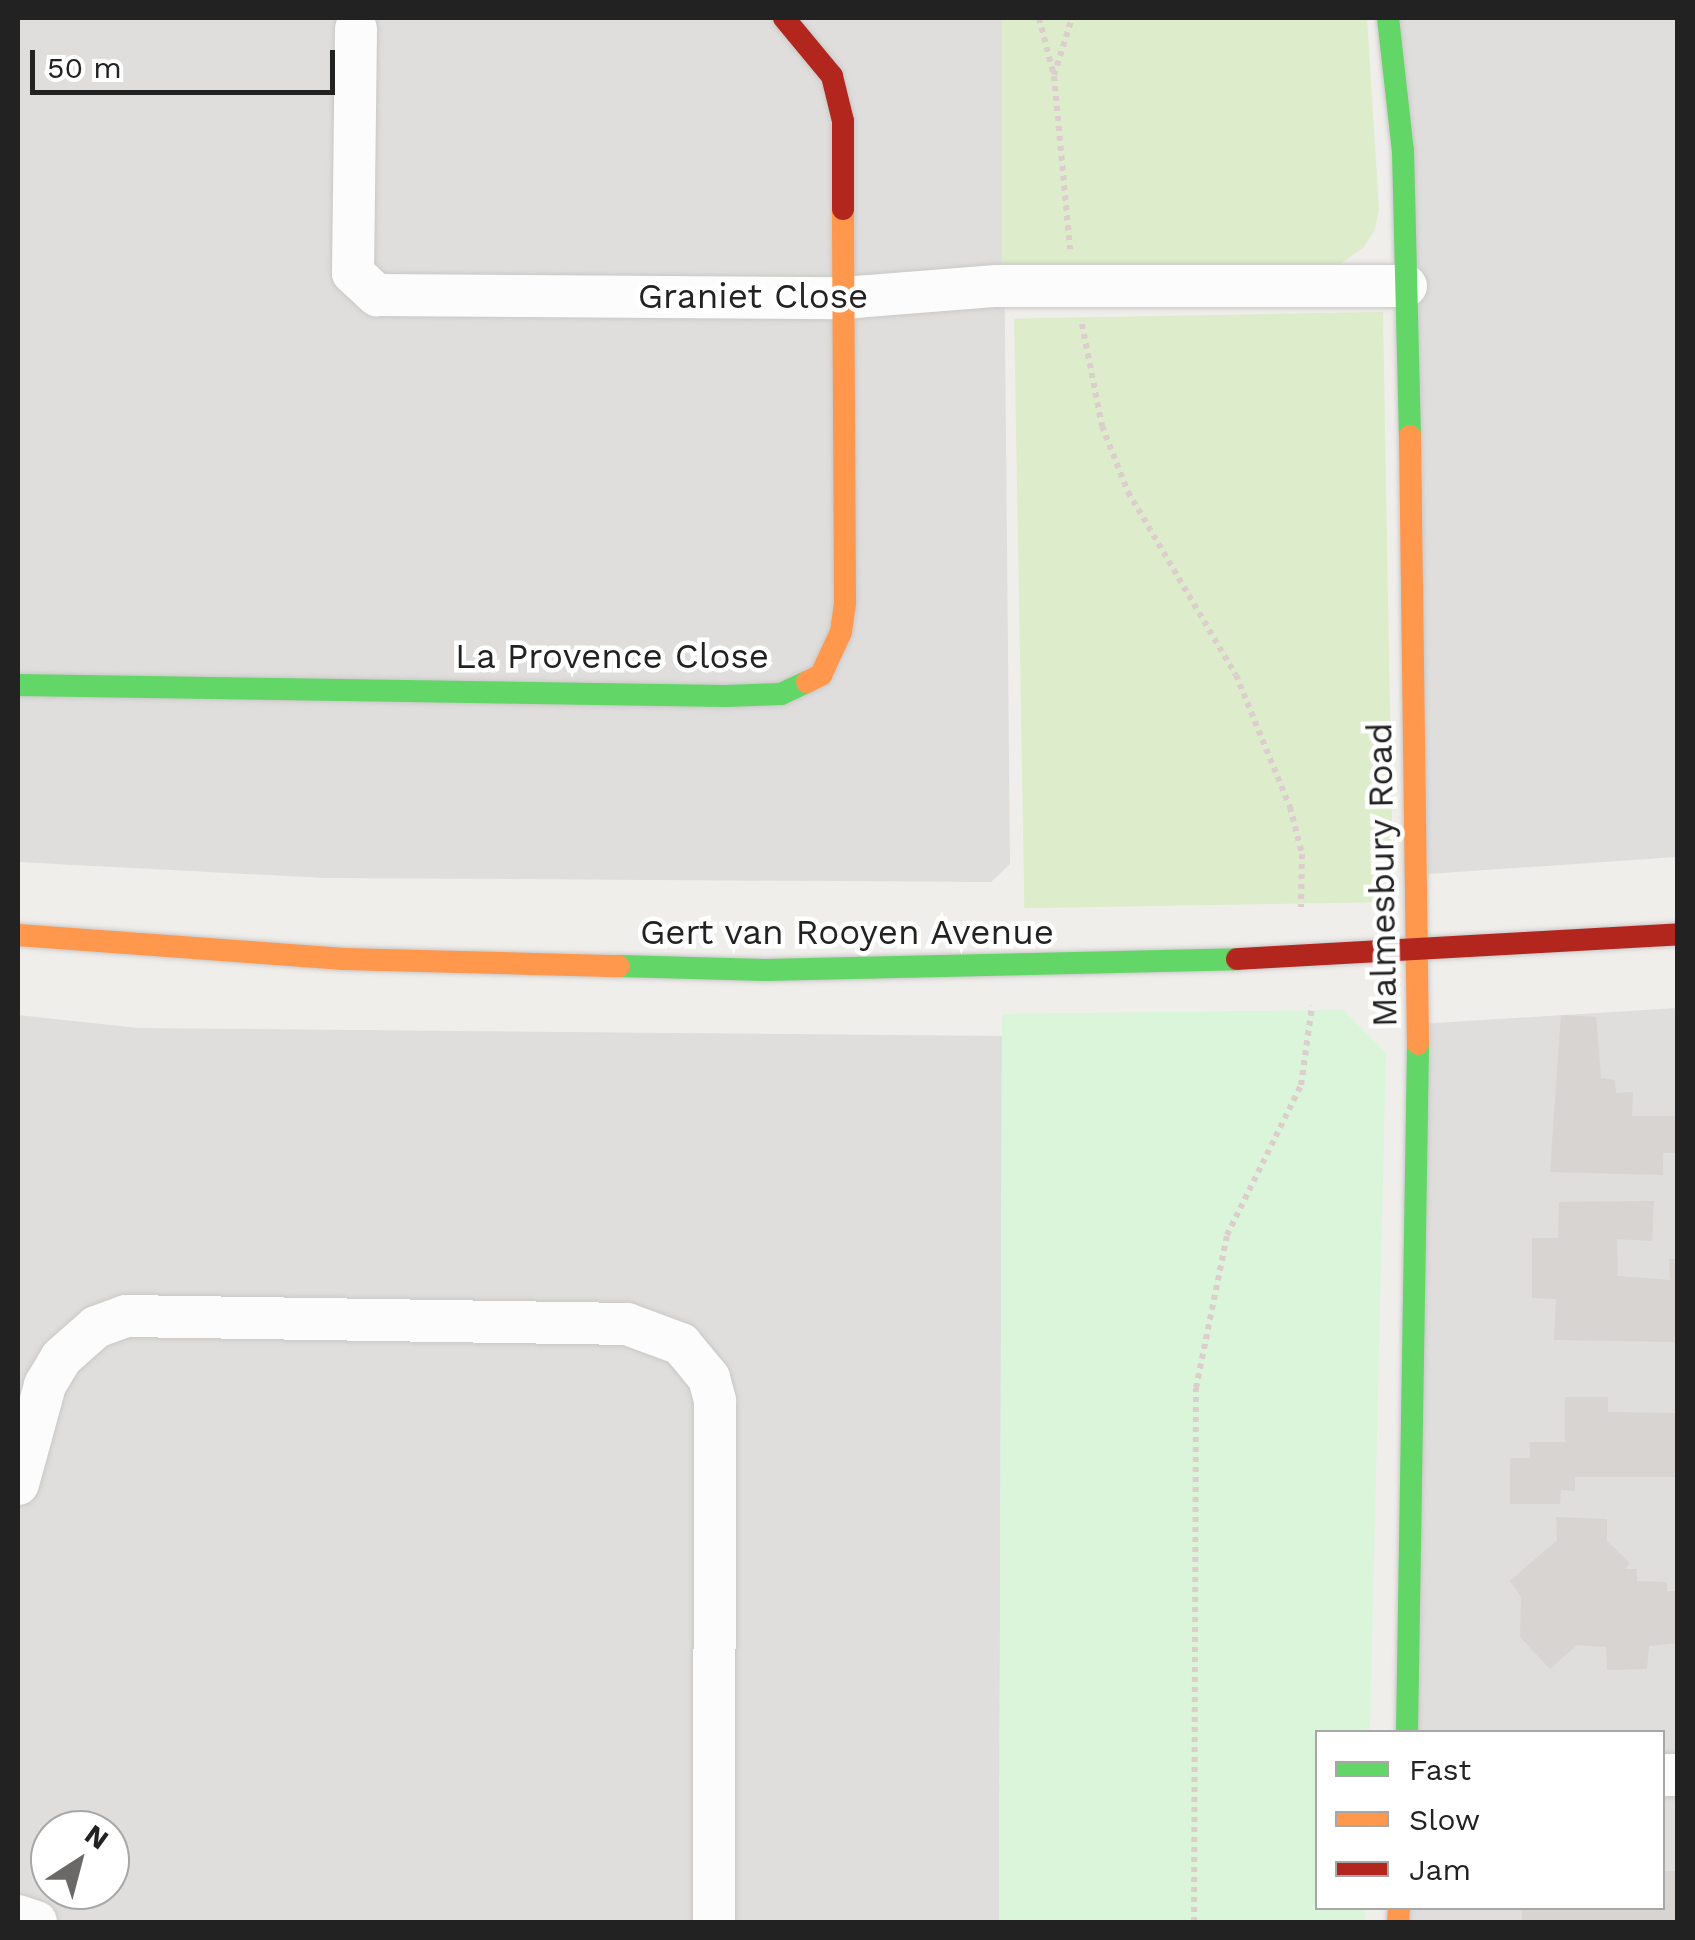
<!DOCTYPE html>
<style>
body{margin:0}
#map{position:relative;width:1695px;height:1940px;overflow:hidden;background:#f0eeeb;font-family:"Work Sans",sans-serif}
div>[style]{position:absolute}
.residential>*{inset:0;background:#dfdedc}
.grass>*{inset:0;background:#ddeccb;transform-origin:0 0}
.park>*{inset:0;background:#daf5da}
.building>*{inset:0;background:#d7d4d2}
.path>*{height:6px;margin-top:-3px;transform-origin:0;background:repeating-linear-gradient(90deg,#dccecd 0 5px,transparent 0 10px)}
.roads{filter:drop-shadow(0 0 2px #c9c8c7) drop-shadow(0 0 2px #c9c8c7)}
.street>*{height:42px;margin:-21px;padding:0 21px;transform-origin:21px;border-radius:21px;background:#fdfcfc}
.fast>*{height:22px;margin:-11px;padding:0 11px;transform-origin:11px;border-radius:11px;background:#63d668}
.slow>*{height:22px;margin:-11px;padding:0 11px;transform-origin:11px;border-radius:11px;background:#ff974d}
.jam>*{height:22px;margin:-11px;padding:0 11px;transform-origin:11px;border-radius:11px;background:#b3261e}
span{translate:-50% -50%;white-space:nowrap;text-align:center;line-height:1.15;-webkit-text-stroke:9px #fff;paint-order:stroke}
.street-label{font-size:35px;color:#222}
.frame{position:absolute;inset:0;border:20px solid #222;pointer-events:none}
.legend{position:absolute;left:1315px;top:1730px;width:350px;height:180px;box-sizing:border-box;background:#fff;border:2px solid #a7a7a7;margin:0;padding:12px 18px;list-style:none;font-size:30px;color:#222}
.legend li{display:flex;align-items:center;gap:20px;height:50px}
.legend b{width:50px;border:2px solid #a7a7a7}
.north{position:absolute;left:30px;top:1810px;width:100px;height:100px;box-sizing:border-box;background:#fff;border:2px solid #a7a7a7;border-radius:50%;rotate:36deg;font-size:28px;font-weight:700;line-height:40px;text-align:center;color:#222}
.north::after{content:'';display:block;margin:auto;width:35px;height:45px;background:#6a6968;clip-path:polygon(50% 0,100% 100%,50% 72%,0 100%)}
.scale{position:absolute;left:30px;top:50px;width:305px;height:45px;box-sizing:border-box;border:5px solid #222;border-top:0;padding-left:12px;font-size:30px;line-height:35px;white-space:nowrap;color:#222;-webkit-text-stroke:8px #fff;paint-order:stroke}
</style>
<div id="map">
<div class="residential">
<div style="clip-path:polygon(18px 18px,1002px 18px,1010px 864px,991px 882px,325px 878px,18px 862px)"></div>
<div style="clip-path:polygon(1391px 18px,1677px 18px,1677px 857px,1428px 874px)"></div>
<div style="clip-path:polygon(1677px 1008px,1677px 1922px,1393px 1922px,1394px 1908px,1662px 1908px,1662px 1732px,1402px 1732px,1419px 1024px)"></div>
<div style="clip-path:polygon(evenodd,18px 1015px,138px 1028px,1002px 1036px,999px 1922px,18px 1922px,18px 1015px,50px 1830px,110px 1830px,110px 1890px,50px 1890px,50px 1830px)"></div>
</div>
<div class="grass">
<div style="clip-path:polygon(1002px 18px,1367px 18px,1379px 209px,1375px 229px,1364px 247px,1339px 265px,1002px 269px)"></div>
<div style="left:1383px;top:312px;width:590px;height:369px;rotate:89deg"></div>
</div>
<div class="park">
<div style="clip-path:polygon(1343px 1010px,1386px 1053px,1370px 1732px,1318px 1732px,1318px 1908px,1366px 1908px,1365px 1922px,999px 1922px,1002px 1014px)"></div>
</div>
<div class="building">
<div style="clip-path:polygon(1561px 1015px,1596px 1017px,1601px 1078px,1615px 1080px,1616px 1093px,1633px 1092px,1632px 1116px,1678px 1116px,1678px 1153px,1663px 1153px,1663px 1175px,1550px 1172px)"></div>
<div style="clip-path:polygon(1654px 1201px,1652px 1241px,1617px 1239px,1618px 1276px,1670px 1280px,1669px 1259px,1678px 1259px,1678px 1342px,1554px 1340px,1556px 1299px,1532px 1298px,1532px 1238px,1558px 1238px,1559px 1202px)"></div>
<div style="clip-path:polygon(1565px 1397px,1608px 1397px,1608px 1412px,1678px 1413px,1678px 1477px,1575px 1477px,1575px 1491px,1561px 1490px,1560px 1504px,1510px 1504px,1510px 1458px,1530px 1458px,1530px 1442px,1565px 1442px)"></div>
<div style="clip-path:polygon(1556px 1517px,1607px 1519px,1607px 1541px,1630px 1563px,1625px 1569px,1637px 1569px,1637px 1581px,1667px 1582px,1667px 1591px,1678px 1591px,1678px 1643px,1649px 1646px,1647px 1669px,1607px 1670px,1606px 1647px,1577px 1645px,1550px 1669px,1520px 1637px,1521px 1597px,1510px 1581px,1557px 1540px)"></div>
<div style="clip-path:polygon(1662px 1871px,1678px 1871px,1678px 1921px,1522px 1922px,1522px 1908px,1662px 1908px)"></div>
</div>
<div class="path">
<div style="left:1039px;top:18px;width:60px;rotate:75.5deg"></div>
<div style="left:1054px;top:76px;width:174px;rotate:84.7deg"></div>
<div style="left:1054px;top:75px;width:60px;rotate:-72.5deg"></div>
<div style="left:1082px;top:324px;width:104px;rotate:78.9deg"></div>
<div style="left:1102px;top:426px;width:71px;rotate:68.5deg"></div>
<div style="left:1128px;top:492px;width:212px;rotate:59.5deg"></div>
<div style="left:1236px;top:675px;width:143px;rotate:67.8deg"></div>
<div style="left:1290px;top:807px;width:49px;rotate:75.7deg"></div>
<div style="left:1302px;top:854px;width:53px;rotate:91.1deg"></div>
<div style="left:1194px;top:1922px;width:534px;rotate:-89.79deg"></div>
<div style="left:1196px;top:1388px;width:156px;rotate:-78.5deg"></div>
<div style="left:1227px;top:1235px;width:167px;rotate:-63.7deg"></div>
<div style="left:1301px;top:1085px;width:80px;rotate:-82.1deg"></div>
</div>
<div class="roads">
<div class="street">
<div style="left:356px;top:29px;width:244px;rotate:90.7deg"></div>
<div style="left:353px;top:273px;width:33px;rotate:43deg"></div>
<div style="left:377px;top:295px;width:466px;rotate:0.4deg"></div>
<div style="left:843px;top:298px;width:154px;rotate:-4.5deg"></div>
<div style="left:997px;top:286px;width:409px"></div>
<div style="left:18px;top:1484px;width:103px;rotate:-74.7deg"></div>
<div style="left:45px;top:1385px;width:31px;rotate:-59deg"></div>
<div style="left:61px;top:1358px;width:47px;rotate:-41.5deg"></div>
<div style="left:96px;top:1327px;width:32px;rotate:-20deg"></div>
<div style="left:126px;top:1316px;width:501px;rotate:0.91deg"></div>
<div style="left:627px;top:1324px;width:58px;rotate:20.3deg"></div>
<div style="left:681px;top:1344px;width:44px;rotate:50.5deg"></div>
<div style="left:709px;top:1378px;width:24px;rotate:75deg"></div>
<div style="left:715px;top:1401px;width:521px;rotate:90.11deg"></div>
<div style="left:1662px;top:1775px;width:16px"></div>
<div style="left:18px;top:1916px;width:19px;rotate:18deg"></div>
</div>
<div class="fast">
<div style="left:1388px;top:18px;width:134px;rotate:83.6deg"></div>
<div style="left:1403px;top:151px;width:285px;rotate:88.6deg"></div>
<div style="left:18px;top:685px;width:707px;rotate:0.89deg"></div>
<div style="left:725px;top:696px;width:56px;rotate:-2deg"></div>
<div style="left:781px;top:694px;width:29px;rotate:-25deg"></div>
<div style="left:619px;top:966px;width:146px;rotate:1.6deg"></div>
<div style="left:765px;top:970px;width:472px;rotate:-1.3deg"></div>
<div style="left:1407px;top:1732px;width:688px;rotate:-89.08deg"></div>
</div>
<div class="slow">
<div style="left:1410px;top:436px;width:608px;rotate:89.25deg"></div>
<div style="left:807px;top:682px;width:16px;rotate:-27deg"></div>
<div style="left:821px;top:675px;width:47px;rotate:-65.1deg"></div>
<div style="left:841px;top:632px;width:30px;rotate:-82deg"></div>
<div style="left:845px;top:602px;width:393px;rotate:-90.3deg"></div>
<div style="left:18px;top:935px;width:327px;rotate:4.2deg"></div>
<div style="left:344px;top:959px;width:275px;rotate:1.5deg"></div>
<div style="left:1398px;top:1922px;width:14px;rotate:-86deg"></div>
</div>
<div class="jam">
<div style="left:784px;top:18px;width:75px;rotate:50.4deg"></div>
<div style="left:832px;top:76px;width:46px;rotate:76.3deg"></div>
<div style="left:843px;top:121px;width:88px;rotate:90deg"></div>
<div style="left:1237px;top:959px;width:442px;rotate:-3.2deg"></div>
</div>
</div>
<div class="street-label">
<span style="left:753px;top:296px">Graniet Close</span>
<span style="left:612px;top:656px">La Provence Close</span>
<span style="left:1382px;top:875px;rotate:-91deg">Malmesbury Road</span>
<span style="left:847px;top:932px">Gert van Rooyen Avenue</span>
</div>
<div class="frame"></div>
<ul class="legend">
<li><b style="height:12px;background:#63d668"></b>Fast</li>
<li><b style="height:12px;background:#ff974d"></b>Slow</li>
<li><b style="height:12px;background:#b3261e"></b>Jam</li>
</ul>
<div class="north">N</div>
<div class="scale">50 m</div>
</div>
